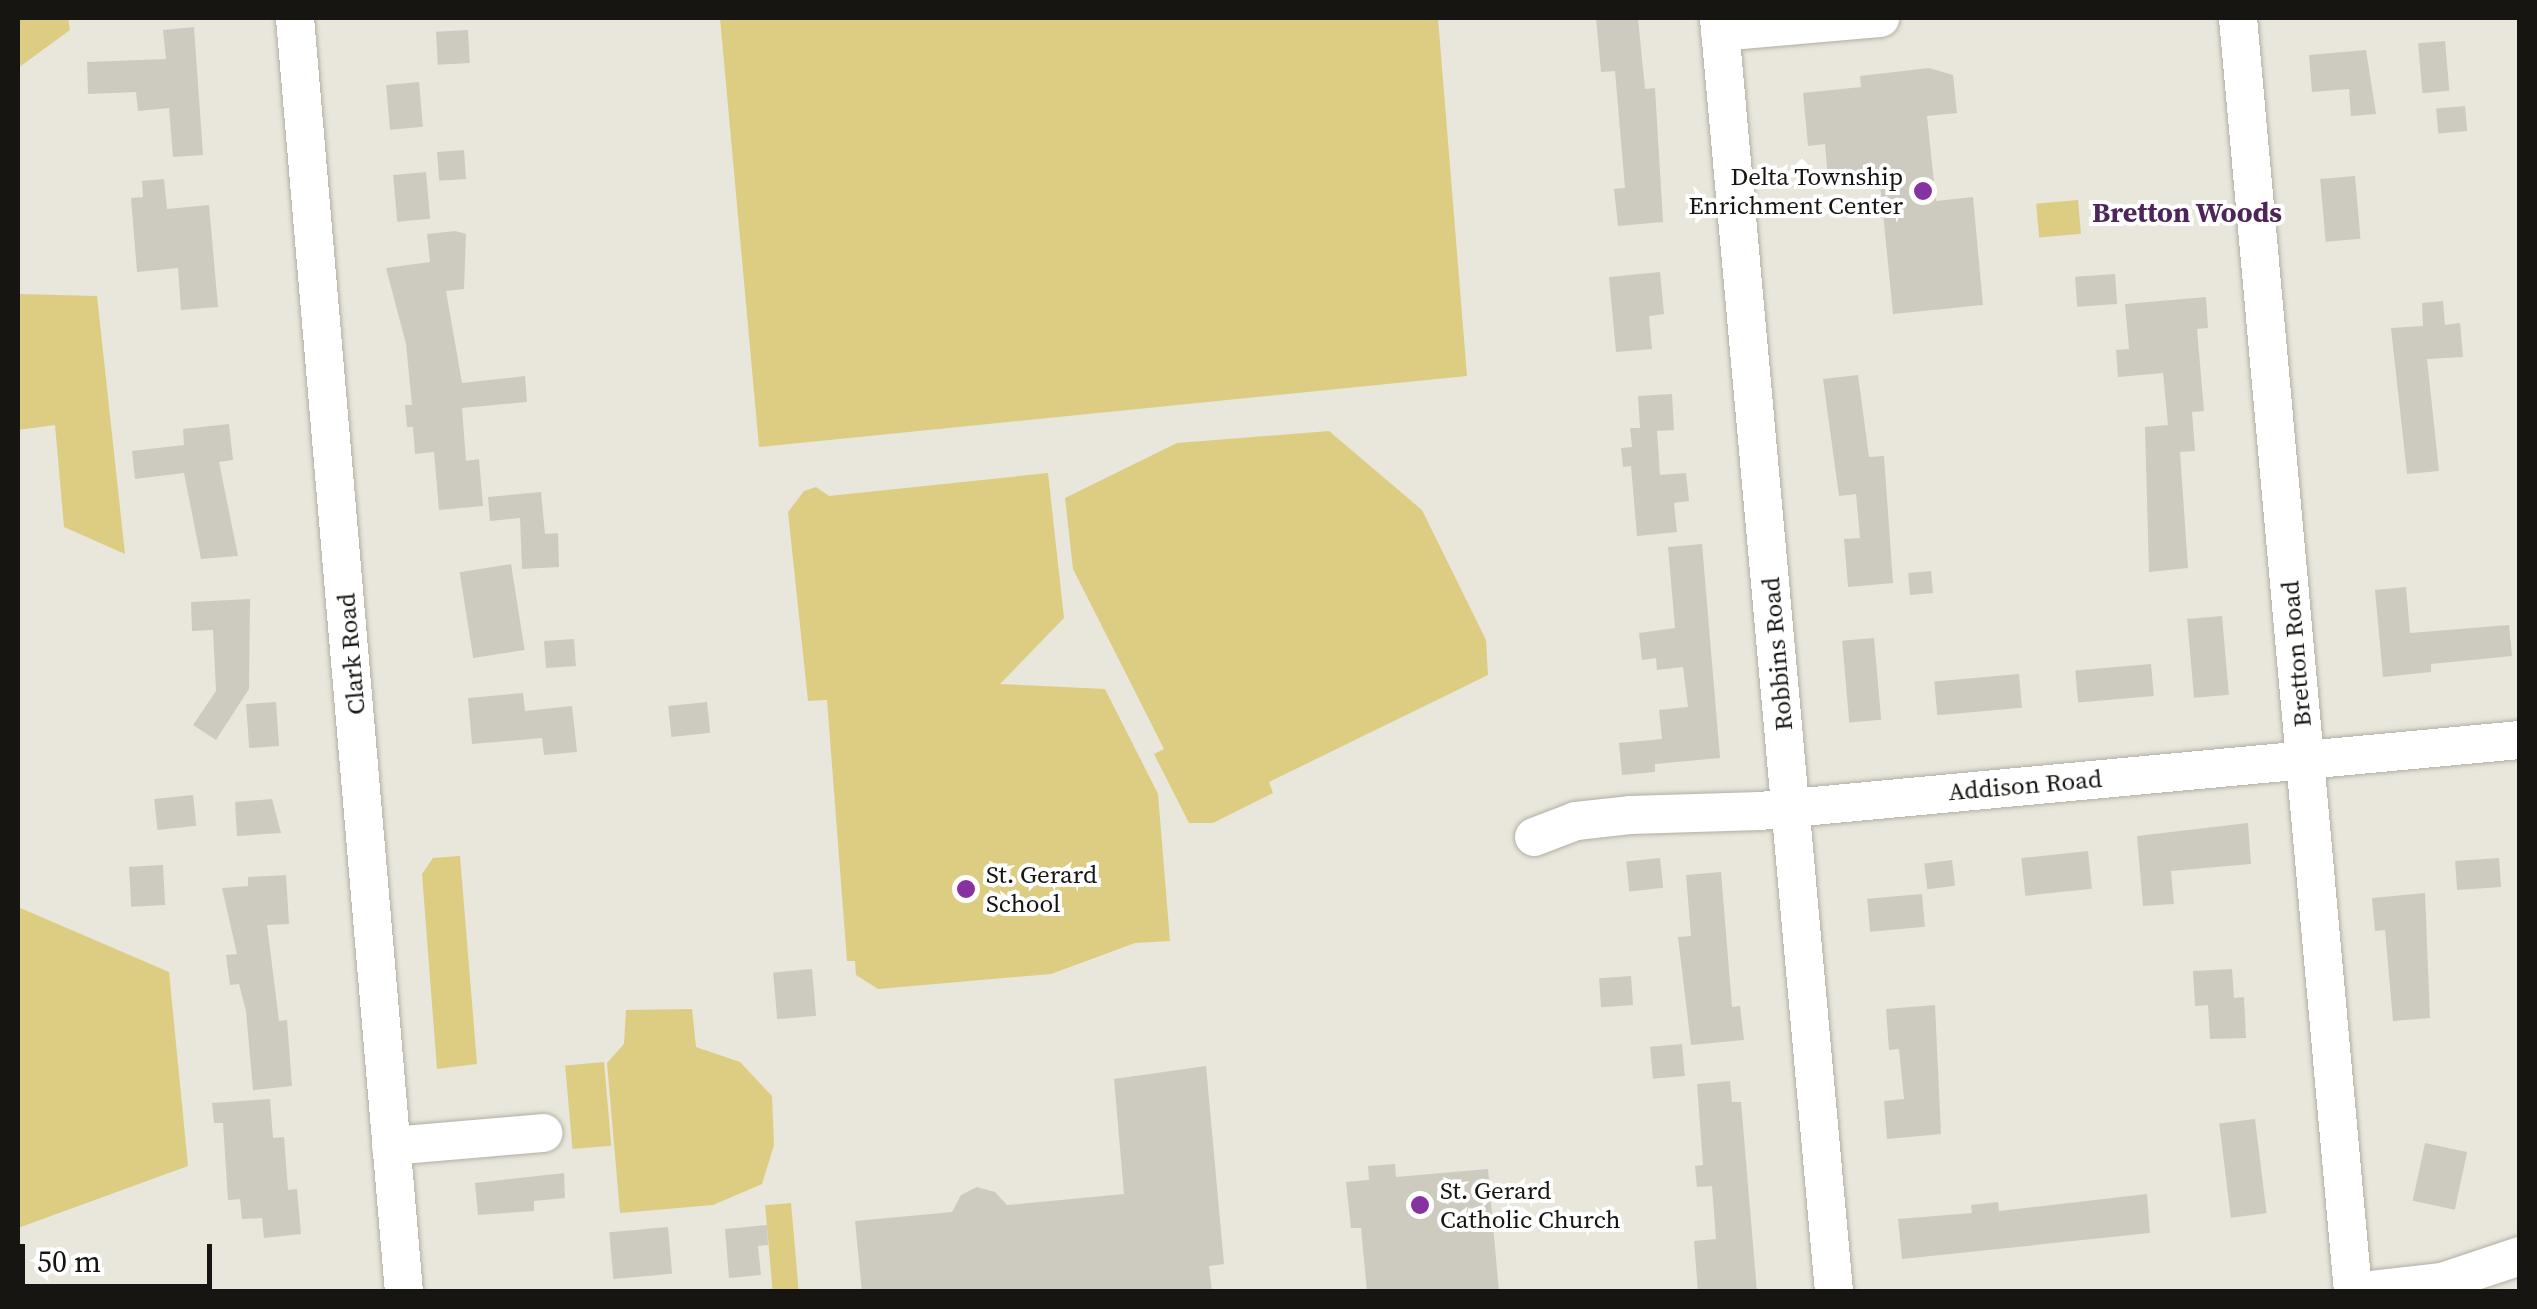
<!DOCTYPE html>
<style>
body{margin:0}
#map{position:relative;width:2537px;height:1309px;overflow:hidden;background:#e9e6db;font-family:"Source Serif 4",serif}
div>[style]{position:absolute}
.green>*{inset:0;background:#ddcd83;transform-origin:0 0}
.building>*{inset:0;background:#cdcbbf;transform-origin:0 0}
.roads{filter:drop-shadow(0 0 2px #b1afa4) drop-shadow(0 0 2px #b1afa4)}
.minor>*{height:38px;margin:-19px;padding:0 19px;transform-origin:19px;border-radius:19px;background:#fff}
.dots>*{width:28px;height:28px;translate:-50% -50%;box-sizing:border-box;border:5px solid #fff;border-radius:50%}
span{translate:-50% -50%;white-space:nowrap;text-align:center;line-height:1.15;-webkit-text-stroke:8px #fff;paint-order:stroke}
.poi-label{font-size:25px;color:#161511}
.right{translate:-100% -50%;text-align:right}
.left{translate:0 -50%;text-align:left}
.street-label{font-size:25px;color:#161511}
.neighbourhood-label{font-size:28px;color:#4e255b;font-weight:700}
.frame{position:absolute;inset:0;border:20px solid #161511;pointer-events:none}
.scale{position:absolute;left:20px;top:1244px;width:192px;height:45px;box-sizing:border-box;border:5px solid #161511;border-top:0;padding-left:12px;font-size:30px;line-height:35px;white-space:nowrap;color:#161511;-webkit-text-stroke:8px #fff;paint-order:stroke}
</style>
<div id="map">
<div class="green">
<div style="clip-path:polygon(18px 18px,68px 18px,70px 30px,18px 68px)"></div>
<div style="clip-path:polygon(720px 18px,1438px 18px,1467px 376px,759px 447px)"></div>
<div style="left:2078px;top:200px;width:34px;height:42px;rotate:85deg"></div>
<div style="clip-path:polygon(18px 294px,97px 296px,125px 554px,64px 527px,55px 425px,18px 430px)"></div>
<div style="clip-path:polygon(1329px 431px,1422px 510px,1486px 640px,1488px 675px,1269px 782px,1273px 793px,1213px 823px,1189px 823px,1154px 754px,1164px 749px,1073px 569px,1065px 498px,1177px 443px)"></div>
<div style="clip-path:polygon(1048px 473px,1064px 618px,1000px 684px,1105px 689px,1158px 794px,1170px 941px,1135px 943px,1051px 974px,878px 989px,856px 975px,855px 961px,847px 961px,827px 700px,808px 701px,788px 512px,804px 491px,816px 487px,829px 496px)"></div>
<div style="clip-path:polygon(460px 856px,477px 1064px,437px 1069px,422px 874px,433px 858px)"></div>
<div style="clip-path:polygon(18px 907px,169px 972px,188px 1166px,18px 1228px)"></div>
<div style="clip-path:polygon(692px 1009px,696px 1047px,740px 1062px,772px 1096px,774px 1145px,762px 1184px,713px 1205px,620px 1213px,607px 1063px,624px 1044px,626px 1010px)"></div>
<div style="left:604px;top:1062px;width:84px;height:39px;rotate:85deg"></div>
<div style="left:791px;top:1203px;width:88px;height:26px;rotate:85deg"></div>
</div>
<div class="building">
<div style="clip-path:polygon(1596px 18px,1638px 18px,1645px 89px,1655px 88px,1663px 222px,1618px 226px,1614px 189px,1625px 188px,1615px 71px,1601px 72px)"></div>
<div style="clip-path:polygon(194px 27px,203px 155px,173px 157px,169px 108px,138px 111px,136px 92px,88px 94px,87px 62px,166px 59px,163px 30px)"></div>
<div style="left:468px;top:30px;width:33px;height:32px;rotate:87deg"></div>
<div style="left:2445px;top:41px;width:50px;height:27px;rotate:85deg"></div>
<div style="clip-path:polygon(2366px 50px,2376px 114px,2351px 116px,2349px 89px,2312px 92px,2309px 55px)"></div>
<div style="clip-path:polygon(1929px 68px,1953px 75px,1957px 113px,1927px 116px,1936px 201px,1973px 197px,1983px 305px,1893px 314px,1879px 173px,1828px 179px,1825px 144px,1808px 146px,1803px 93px,1861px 87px,1860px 76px)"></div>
<div style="left:419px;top:82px;width:45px;height:33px;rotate:85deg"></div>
<div style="left:2465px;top:106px;width:25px;height:29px;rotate:85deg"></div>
<div style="left:464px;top:150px;width:29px;height:27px;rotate:86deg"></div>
<div style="left:426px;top:172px;width:47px;height:33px;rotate:85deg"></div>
<div style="left:2355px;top:176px;width:63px;height:35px;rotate:85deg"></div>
<div style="clip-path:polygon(164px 179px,167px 209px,209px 205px,218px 307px,181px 310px,178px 268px,137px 272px,131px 198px,143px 197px,142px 181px)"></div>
<div style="clip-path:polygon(455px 231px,466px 234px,464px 289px,446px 291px,462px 383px,525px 376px,527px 402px,462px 408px,466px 461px,479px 459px,483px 506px,439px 510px,434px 452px,415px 454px,413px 427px,407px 427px,405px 405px,412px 405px,406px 344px,386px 268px,430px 262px,427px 234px)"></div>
<div style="clip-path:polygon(1660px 272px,1664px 314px,1649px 316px,1652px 349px,1616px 352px,1609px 277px)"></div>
<div style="left:2115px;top:274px;width:30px;height:40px;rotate:86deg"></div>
<div style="clip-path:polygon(2206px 297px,2208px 328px,2197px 329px,2204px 411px,2192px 412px,2195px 451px,2180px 452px,2188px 568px,2149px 572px,2145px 427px,2168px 425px,2163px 373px,2118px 377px,2116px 350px,2129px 349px,2125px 304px)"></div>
<div style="clip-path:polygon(2443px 301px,2445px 325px,2460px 323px,2463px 357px,2427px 359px,2439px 471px,2407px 474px,2391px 328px,2423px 326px,2422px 303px)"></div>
<div style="clip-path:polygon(1858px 375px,1869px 457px,1884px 456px,1893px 583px,1848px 587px,1844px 539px,1860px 538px,1856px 494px,1839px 496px,1823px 379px)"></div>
<div style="clip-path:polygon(1672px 394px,1674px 430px,1657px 431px,1660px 475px,1686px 473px,1689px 501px,1674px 503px,1677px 532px,1637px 536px,1631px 466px,1623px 467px,1621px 448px,1632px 447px,1630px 428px,1640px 428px,1638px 396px)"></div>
<div style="clip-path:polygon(229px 424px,233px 460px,219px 462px,238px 556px,201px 559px,184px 473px,135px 479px,132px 451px,184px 445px,183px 429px)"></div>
<div style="clip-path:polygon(541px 492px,545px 534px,558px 533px,559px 567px,522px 569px,520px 518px,490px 521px,488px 497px)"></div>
<div style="clip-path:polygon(1702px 544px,1720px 758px,1655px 764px,1655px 772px,1622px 775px,1619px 743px,1662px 739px,1659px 710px,1688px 707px,1683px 667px,1657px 670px,1656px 658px,1642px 660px,1639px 633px,1675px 628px,1668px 547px)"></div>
<div style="left:511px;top:564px;width:87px;height:52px;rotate:81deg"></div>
<div style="left:1931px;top:571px;width:22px;height:23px;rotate:85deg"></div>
<div style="clip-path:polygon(2406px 587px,2410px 633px,2509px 625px,2512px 656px,2431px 664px,2431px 672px,2383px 677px,2375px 590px)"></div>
<div style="clip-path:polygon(250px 599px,249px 689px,216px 740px,193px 725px,216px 691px,213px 630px,192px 631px,191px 602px)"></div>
<div style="left:2222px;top:616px;width:79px;height:35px;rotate:85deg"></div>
<div style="left:1874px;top:638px;width:82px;height:32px;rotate:85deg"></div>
<div style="left:574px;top:639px;width:27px;height:30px;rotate:86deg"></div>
<div style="left:2151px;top:664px;width:32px;height:76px;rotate:85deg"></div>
<div style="left:2019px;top:674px;width:34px;height:85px;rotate:85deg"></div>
<div style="clip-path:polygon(523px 693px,525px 711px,572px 706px,577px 752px,544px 755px,542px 738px,472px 744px,468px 698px)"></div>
<div style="left:276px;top:702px;width:44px;height:30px;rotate:86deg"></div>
<div style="left:707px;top:702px;width:31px;height:39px;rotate:84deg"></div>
<div style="left:193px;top:795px;width:31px;height:39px;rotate:84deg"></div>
<div style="clip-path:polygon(272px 799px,281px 833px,237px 836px,235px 802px)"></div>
<div style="clip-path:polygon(2248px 823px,2251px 864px,2171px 871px,2174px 904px,2143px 906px,2137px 836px)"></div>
<div style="left:2088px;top:851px;width:38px;height:67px;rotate:84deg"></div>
<div style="left:1660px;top:858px;width:30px;height:34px;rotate:84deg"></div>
<div style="left:2499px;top:858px;width:29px;height:44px;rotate:86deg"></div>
<div style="left:1952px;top:860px;width:26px;height:28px;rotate:83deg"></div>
<div style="left:163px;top:865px;width:40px;height:34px;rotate:87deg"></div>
<div style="clip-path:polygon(1721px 872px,1732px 1007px,1740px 1006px,1744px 1040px,1691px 1045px,1678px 937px,1691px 936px,1686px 875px)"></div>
<div style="clip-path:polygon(286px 875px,289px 924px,267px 925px,279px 1021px,287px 1020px,292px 1086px,253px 1090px,246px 1011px,239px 984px,230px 985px,226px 955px,237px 954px,222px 888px,248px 886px,248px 877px)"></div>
<div style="clip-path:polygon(2425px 893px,2430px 1018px,2393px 1021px,2385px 930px,2375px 931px,2372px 898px)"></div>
<div style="left:1922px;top:894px;width:33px;height:55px;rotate:85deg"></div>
<div style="left:812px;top:969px;width:47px;height:39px;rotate:85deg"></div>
<div style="clip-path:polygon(2232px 969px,2234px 998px,2244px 997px,2246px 1038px,2210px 1039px,2208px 1005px,2195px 1006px,2193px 971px)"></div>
<div style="left:1631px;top:976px;width:29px;height:32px;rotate:86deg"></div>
<div style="clip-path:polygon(1935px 1005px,1941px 1134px,1887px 1139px,1884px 1101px,1904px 1099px,1899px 1049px,1889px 1050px,1886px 1009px)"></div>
<div style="left:1682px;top:1044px;width:32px;height:32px;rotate:85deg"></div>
<div style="clip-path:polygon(1206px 1066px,1224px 1264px,1209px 1266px,1212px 1292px,862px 1292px,855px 1221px,952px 1212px,961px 1195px,977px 1187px,995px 1192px,1007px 1205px,1124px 1194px,1114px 1079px)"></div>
<div style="clip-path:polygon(1730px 1081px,1732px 1102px,1741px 1102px,1757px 1292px,1698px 1292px,1694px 1241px,1716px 1239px,1712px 1186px,1697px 1187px,1695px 1166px,1703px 1165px,1697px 1084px)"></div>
<div style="clip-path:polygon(270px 1099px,273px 1138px,284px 1137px,288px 1190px,297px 1189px,301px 1234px,264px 1238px,262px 1218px,242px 1219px,240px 1199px,228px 1200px,223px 1123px,214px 1123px,212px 1103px)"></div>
<div style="left:2255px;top:1119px;width:95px;height:36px;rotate:83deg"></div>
<div style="left:2425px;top:1143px;width:43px;height:59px;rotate:12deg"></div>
<div style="clip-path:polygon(1395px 1164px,1396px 1177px,1488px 1169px,1499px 1292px,1367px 1292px,1361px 1228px,1351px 1228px,1346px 1182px,1369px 1180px,1368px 1166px)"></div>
<div style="clip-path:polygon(564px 1173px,565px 1198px,534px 1201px,534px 1211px,478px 1215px,475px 1183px)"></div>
<div style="clip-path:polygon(2147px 1194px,2150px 1233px,1902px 1259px,1898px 1219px,1972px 1213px,1971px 1205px,1998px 1202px,1999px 1211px)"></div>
<div style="clip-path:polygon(767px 1225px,768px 1245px,758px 1246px,761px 1275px,729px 1278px,725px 1229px)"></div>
<div style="left:668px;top:1227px;width:47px;height:59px;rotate:85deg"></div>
</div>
<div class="roads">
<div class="minor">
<div style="left:295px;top:18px;width:1279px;rotate:85.11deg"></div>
<div style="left:1719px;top:18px;width:1279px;rotate:84.84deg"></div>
<div style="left:2238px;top:18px;width:1279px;rotate:84.84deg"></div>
<div style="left:1720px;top:32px;width:161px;rotate:-5deg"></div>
<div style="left:1534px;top:837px;width:45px;rotate:-20.9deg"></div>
<div style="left:1576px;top:821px;width:54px;rotate:-6.3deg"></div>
<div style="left:1630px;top:815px;width:130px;rotate:-1.8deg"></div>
<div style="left:1760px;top:811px;width:763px;rotate:-5.34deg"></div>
<div style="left:391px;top:1146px;width:153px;rotate:-4.9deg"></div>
<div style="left:2354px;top:1292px;width:89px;rotate:-6.5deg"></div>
<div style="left:2442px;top:1282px;width:82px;rotate:-18.4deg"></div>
</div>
</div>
<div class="dots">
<div style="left:1923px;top:191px;background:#8632a0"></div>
<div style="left:966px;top:889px;background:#8632a0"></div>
<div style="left:1420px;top:1205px;background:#8632a0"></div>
</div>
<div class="poi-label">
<span class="right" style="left:1903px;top:191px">Delta Township<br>Enrichment Center</span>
<span class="left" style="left:986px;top:889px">St. Gerard<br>School</span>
<span class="left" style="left:1440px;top:1205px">St. Gerard<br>Catholic Church</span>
</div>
<div class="street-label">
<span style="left:351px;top:654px;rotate:-95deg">Clark Road</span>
<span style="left:1777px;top:654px;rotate:-95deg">Robbins Road</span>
<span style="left:2296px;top:654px;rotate:-95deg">Bretton Road</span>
<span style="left:2025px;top:785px;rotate:-5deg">Addison Road</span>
</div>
<div class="neighbourhood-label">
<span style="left:2187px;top:212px">Bretton Woods</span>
</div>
<div class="frame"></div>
<div class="scale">50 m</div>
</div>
